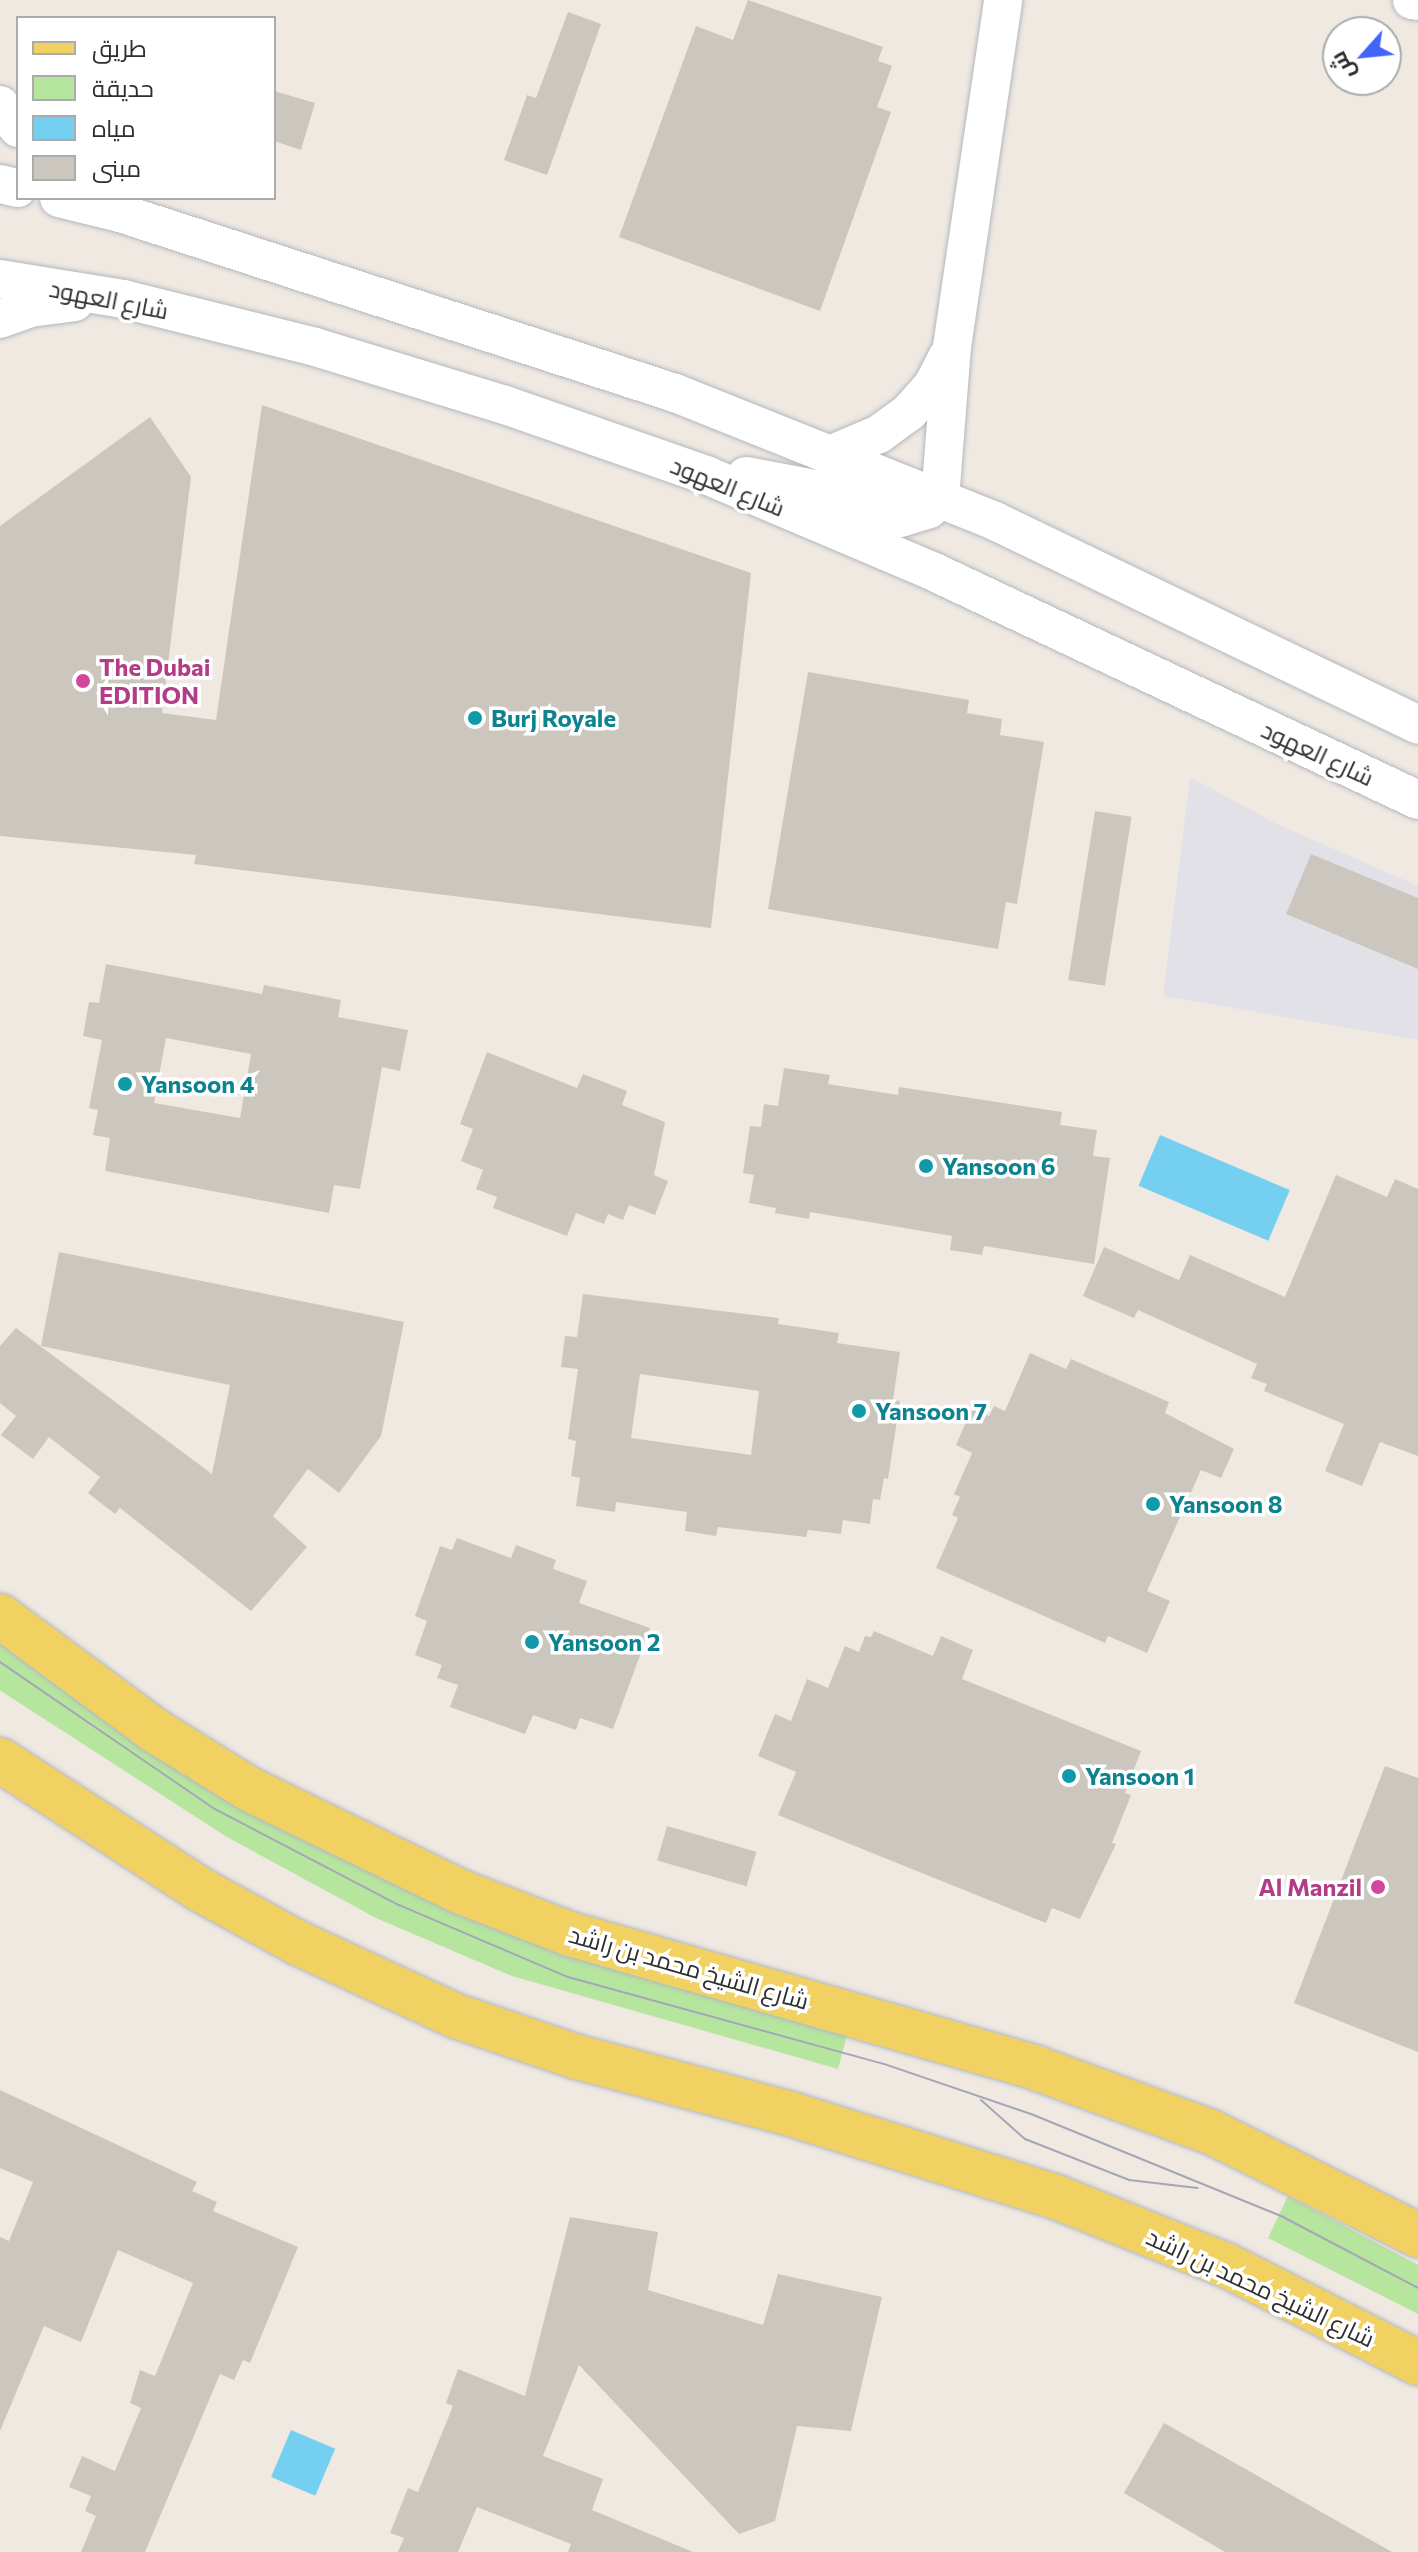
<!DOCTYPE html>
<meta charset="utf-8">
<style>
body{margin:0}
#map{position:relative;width:1418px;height:2552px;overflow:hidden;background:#efe9e1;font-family:Commissioner,Cairo,sans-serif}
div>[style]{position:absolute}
.industrial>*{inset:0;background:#e3e1e8}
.green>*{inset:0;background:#b6e59e}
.water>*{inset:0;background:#75cff0;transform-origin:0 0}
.building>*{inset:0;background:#cbc7bf;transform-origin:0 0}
.roads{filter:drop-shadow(0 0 2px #b4b7c1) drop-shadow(0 0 2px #b4b7c1)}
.minor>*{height:38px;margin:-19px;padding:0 19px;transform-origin:19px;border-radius:19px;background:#fff}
.major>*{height:44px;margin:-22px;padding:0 22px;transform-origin:22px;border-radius:22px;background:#f2d163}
.tram>*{height:2px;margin:-1px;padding:0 1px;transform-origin:1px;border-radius:1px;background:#a3a6b8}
.dots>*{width:22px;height:22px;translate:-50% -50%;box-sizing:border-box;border:4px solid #fff;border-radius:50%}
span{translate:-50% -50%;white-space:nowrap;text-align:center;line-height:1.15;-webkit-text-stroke:7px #fff;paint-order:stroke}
.street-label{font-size:24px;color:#2e2e2e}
.hotel-label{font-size:24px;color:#b23c85;font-weight:700}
.left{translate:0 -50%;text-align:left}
.right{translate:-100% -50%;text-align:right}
.culture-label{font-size:24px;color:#0d838f;font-weight:700}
.legend{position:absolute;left:16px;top:16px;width:260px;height:184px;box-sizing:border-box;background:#fff;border:2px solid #ababab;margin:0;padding:10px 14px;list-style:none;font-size:24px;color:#2e2e2e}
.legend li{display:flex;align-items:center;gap:16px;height:40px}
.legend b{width:40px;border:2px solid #ababab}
.north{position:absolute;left:1322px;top:16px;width:80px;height:80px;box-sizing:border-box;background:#fff;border:2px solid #ababab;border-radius:50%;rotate:243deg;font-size:22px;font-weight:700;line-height:32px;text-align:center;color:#2e2e2e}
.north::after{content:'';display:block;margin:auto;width:28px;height:36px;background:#4264fb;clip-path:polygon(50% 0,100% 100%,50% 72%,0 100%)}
</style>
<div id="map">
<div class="industrial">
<div style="clip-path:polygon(1190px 777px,1277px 824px,1418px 886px,1418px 1040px,1163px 996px)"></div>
</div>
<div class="green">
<div style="clip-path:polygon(0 1642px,525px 1938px,662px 1984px,848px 2031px,838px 2069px,512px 1976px,376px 1918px,227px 1837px,4px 1693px,0 1690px)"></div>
<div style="clip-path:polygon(1288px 2196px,1418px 2265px,1418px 2314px,1268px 2238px)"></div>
</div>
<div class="water">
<div style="left:1160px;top:1135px;width:141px;height:55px;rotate:23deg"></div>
<div style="left:291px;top:2430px;width:48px;height:51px;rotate:23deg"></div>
</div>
<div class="building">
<div style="clip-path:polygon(748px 0,883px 47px,878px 61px,892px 66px,877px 107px,891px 112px,820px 311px,619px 237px,696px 26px,733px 40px)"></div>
<div style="clip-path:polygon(568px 12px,601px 24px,547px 175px,504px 160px,527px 95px,536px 98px)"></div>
<div style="clip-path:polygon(274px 91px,315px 103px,301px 150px,274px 141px)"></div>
<div style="clip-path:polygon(262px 405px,751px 573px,711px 928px,194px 864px,196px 855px,0 836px,0 526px,150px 417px,191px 477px,162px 713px,216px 720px)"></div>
<div style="clip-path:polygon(808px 672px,969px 700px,967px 713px,1002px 719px,1000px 735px,1044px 742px,1017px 904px,1006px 902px,998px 949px,768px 909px)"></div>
<div style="left:1095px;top:811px;width:37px;height:171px;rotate:9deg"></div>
<div style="clip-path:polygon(1311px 854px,1418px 898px,1418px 969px,1286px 914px)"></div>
<div style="clip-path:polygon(evenodd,106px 964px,262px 994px,264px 985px,341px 1000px,338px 1017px,408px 1030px,400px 1071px,382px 1067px,360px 1189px,334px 1185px,329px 1213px,105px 1171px,110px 1138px,93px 1135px,98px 1110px,89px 1108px,102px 1040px,83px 1036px,89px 1002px,99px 1003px,106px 964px,166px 1038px,251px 1054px,240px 1118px,154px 1103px,166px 1038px)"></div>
<div style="clip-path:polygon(487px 1052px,577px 1088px,583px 1074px,627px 1091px,622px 1105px,665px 1122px,654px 1175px,668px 1181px,655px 1215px,629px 1205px,623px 1220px,608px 1214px,604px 1224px,576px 1213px,567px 1236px,493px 1208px,497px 1197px,476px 1189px,483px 1170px,461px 1161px,473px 1129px,460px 1124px)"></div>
<div style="clip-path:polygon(784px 1068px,830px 1075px,828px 1084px,898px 1095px,899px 1087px,1062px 1112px,1060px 1125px,1097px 1130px,1093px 1156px,1110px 1158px,1094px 1264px,984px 1246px,982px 1255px,950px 1250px,952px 1236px,810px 1212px,809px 1219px,775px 1213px,776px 1208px,749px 1203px,754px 1175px,743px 1173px,750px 1126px,761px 1127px,764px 1104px,778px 1106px)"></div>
<div style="clip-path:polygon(1336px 1175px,1387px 1197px,1395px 1179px,1418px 1189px,1418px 1456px,1380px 1442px,1362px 1486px,1325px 1471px,1344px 1424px,1264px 1391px,1267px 1384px,1251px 1378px,1257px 1364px,1138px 1310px,1134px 1318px,1083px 1296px,1104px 1247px,1179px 1280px,1190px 1255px,1285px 1297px)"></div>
<div style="clip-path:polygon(59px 1252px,404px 1322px,381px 1436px,339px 1493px,308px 1469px,273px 1516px,307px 1547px,251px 1611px,120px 1508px,115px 1514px,88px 1493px,100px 1477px,49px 1437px,33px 1459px,1px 1435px,16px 1416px,0 1403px,0 1346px,16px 1328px,212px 1474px,230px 1385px,41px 1346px)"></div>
<div style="clip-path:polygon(evenodd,583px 1294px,779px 1318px,778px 1324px,839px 1333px,837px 1343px,900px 1352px,893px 1400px,900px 1401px,888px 1479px,884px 1478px,880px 1500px,873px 1499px,870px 1524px,843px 1520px,841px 1534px,808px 1530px,806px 1537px,718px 1527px,716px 1536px,685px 1531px,687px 1512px,616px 1502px,615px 1512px,576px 1506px,580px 1478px,571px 1476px,576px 1441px,568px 1439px,578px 1369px,561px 1367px,565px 1336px,577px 1337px,583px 1294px,640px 1374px,759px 1391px,751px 1455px,631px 1438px,640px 1374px)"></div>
<div style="clip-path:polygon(1030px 1353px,1066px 1369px,1071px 1359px,1169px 1402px,1165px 1413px,1234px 1449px,1221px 1478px,1201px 1470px,1147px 1591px,1170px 1601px,1147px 1653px,1108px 1636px,1105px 1643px,936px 1568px,958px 1518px,952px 1515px,960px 1497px,954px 1494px,972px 1453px,956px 1445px,972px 1408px,989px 1416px,994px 1406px,1005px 1411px)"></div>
<div style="clip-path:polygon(457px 1538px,511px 1558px,516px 1545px,556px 1560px,553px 1569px,587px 1581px,579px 1603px,650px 1628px,613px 1729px,580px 1718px,576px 1730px,533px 1715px,525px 1734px,450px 1707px,458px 1685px,437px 1678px,442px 1665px,415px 1655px,427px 1621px,415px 1616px,440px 1546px,452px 1550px)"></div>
<div style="clip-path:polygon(874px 1631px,933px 1656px,941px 1636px,973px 1650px,962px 1679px,1141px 1751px,1125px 1793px,1131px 1795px,1112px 1843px,1116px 1844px,1080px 1919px,1052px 1908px,1046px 1923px,778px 1815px,796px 1772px,758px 1756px,775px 1714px,791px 1721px,807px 1679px,828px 1688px,845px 1646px,859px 1652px,865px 1636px,871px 1637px)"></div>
<div style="clip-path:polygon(1385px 1766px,1418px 1778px,1418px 2052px,1294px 2003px)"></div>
<div style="left:667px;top:1826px;width:93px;height:36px;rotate:16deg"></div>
<div style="clip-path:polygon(0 2090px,197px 2182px,192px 2191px,217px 2202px,213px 2211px,298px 2247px,250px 2363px,243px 2360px,234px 2380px,220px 2374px,145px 2552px,81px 2552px,96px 2516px,85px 2511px,91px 2496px,69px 2487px,82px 2456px,115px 2471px,141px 2408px,130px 2403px,140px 2370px,155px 2376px,193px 2283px,118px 2250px,81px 2342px,44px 2326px,0 2431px,0 2237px,9px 2241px,33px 2182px,0 2168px)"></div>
<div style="clip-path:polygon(570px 2217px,658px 2232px,648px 2290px,763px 2325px,778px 2274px,882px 2297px,851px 2431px,797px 2426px,775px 2521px,739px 2534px,579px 2365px,543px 2456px,603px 2479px,592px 2510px,693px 2552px,568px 2552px,571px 2544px,477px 2507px,458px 2552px,398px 2552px,404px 2538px,390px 2533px,408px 2488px,418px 2492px,453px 2406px,446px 2403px,458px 2369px,525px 2396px)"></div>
<div style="clip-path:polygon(1164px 2423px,1392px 2552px,1225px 2552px,1124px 2493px)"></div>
</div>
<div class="roads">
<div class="minor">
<div style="left:1412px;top:0;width:6px;rotate:9deg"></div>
<div style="left:0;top:105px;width:29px;rotate:52deg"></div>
<div style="left:0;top:184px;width:18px;rotate:13deg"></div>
<div style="left:59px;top:198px;width:63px;rotate:13.8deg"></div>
<div style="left:120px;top:213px;width:583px;rotate:17.97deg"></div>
<div style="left:675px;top:393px;width:345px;rotate:21.8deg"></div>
<div style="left:995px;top:521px;width:470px;rotate:25.7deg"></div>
<div style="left:0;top:279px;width:125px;rotate:9.2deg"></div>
<div style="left:123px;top:299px;width:198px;rotate:14deg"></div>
<div style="left:315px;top:347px;width:199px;rotate:17deg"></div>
<div style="left:505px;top:405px;width:213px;rotate:19.2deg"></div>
<div style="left:706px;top:475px;width:246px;rotate:23deg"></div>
<div style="left:932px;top:571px;width:537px;rotate:25.23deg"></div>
<div style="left:0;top:319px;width:32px;rotate:-20deg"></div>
<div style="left:30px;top:308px;width:45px;rotate:-7.6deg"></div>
<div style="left:830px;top:455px;width:53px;rotate:-23.2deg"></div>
<div style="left:879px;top:434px;width:37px;rotate:-36deg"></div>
<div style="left:909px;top:412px;width:36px;rotate:-48deg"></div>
<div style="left:933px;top:385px;width:31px;rotate:-63deg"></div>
<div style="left:746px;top:476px;width:70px;rotate:10.7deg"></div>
<div style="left:815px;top:489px;width:90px;rotate:18.8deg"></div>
<div style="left:900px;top:518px;width:30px;rotate:-17deg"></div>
<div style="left:929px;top:509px;width:15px;rotate:-42deg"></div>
<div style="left:940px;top:499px;width:152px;rotate:-85.5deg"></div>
<div style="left:952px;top:347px;width:351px;rotate:-81.6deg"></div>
</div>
<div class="major">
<div style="left:0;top:1616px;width:192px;rotate:36.5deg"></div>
<div style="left:154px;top:1730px;width:112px;rotate:31.8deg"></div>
<div style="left:249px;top:1789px;width:236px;rotate:25.9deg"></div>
<div style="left:461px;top:1892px;width:117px;rotate:21.1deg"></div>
<div style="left:570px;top:1934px;width:485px;rotate:16deg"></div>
<div style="left:1036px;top:2068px;width:186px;rotate:20.1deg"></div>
<div style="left:1211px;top:2132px;width:231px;rotate:26.5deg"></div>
<div style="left:0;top:1760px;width:239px;rotate:32.9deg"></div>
<div style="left:201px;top:1890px;width:111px;rotate:28.7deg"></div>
<div style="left:298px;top:1943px;width:174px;rotate:24.8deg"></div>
<div style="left:456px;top:2016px;width:128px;rotate:18.7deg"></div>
<div style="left:577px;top:2057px;width:221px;rotate:14.9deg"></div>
<div style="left:791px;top:2114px;width:281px;rotate:17.4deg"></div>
<div style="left:1059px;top:2198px;width:180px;rotate:21.9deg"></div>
<div style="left:1226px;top:2265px;width:216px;rotate:27deg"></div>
</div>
</div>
<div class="tram">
<div style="left:0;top:1662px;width:260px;rotate:34.4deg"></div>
<div style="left:215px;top:1809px;width:208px;rotate:27.6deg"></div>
<div style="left:399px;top:1905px;width:184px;rotate:23.1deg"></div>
<div style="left:568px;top:1977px;width:328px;rotate:15.4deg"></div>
<div style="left:884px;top:2064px;width:155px;rotate:18.8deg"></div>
<div style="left:1031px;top:2114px;width:272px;rotate:22.2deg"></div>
<div style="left:1283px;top:2217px;width:153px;rotate:27.7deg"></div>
<div style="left:981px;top:2100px;width:59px;rotate:41.6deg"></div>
<div style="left:1025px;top:2139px;width:112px;rotate:21.5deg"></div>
<div style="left:1129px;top:2180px;width:69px;rotate:6.6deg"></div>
</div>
<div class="dots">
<div style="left:83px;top:681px;background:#d1479c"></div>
<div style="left:475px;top:718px;background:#0f9aa8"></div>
<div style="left:125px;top:1084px;background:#0f9aa8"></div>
<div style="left:926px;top:1166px;background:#0f9aa8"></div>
<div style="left:859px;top:1411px;background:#0f9aa8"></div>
<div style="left:1153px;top:1504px;background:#0f9aa8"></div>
<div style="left:532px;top:1642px;background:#0f9aa8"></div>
<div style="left:1069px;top:1776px;background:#0f9aa8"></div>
<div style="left:1378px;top:1887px;background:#d1479c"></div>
</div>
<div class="street-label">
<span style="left:109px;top:299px;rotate:11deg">شارع العهود</span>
<span style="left:728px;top:486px;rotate:22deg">شارع العهود</span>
<span style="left:1318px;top:753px;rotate:25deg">شارع العهود</span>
<span style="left:689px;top:1967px;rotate:16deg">شارع الشيخ محمد بن راشد</span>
<span style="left:1261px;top:2287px;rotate:25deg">شارع الشيخ محمد بن راشد</span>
</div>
<div class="hotel-label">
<span class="left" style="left:99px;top:681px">The Dubai<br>EDITION</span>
<span class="right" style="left:1362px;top:1887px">Al Manzil</span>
</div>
<div class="culture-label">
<span class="left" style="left:491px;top:718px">Burj Royale</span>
<span class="left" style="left:141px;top:1084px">Yansoon 4</span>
<span class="left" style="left:942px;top:1166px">Yansoon 6</span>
<span class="left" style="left:875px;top:1411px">Yansoon 7</span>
<span class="left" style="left:1169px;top:1504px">Yansoon 8</span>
<span class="left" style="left:548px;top:1642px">Yansoon 2</span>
<span class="left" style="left:1085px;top:1776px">Yansoon 1</span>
</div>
<ul class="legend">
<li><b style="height:10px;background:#f2d163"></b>طريق</li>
<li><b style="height:22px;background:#b6e59e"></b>حديقة</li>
<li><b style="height:22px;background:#75cff0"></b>مياه</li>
<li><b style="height:22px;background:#cbc7bf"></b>مبنى</li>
</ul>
<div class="north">ش</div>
</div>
